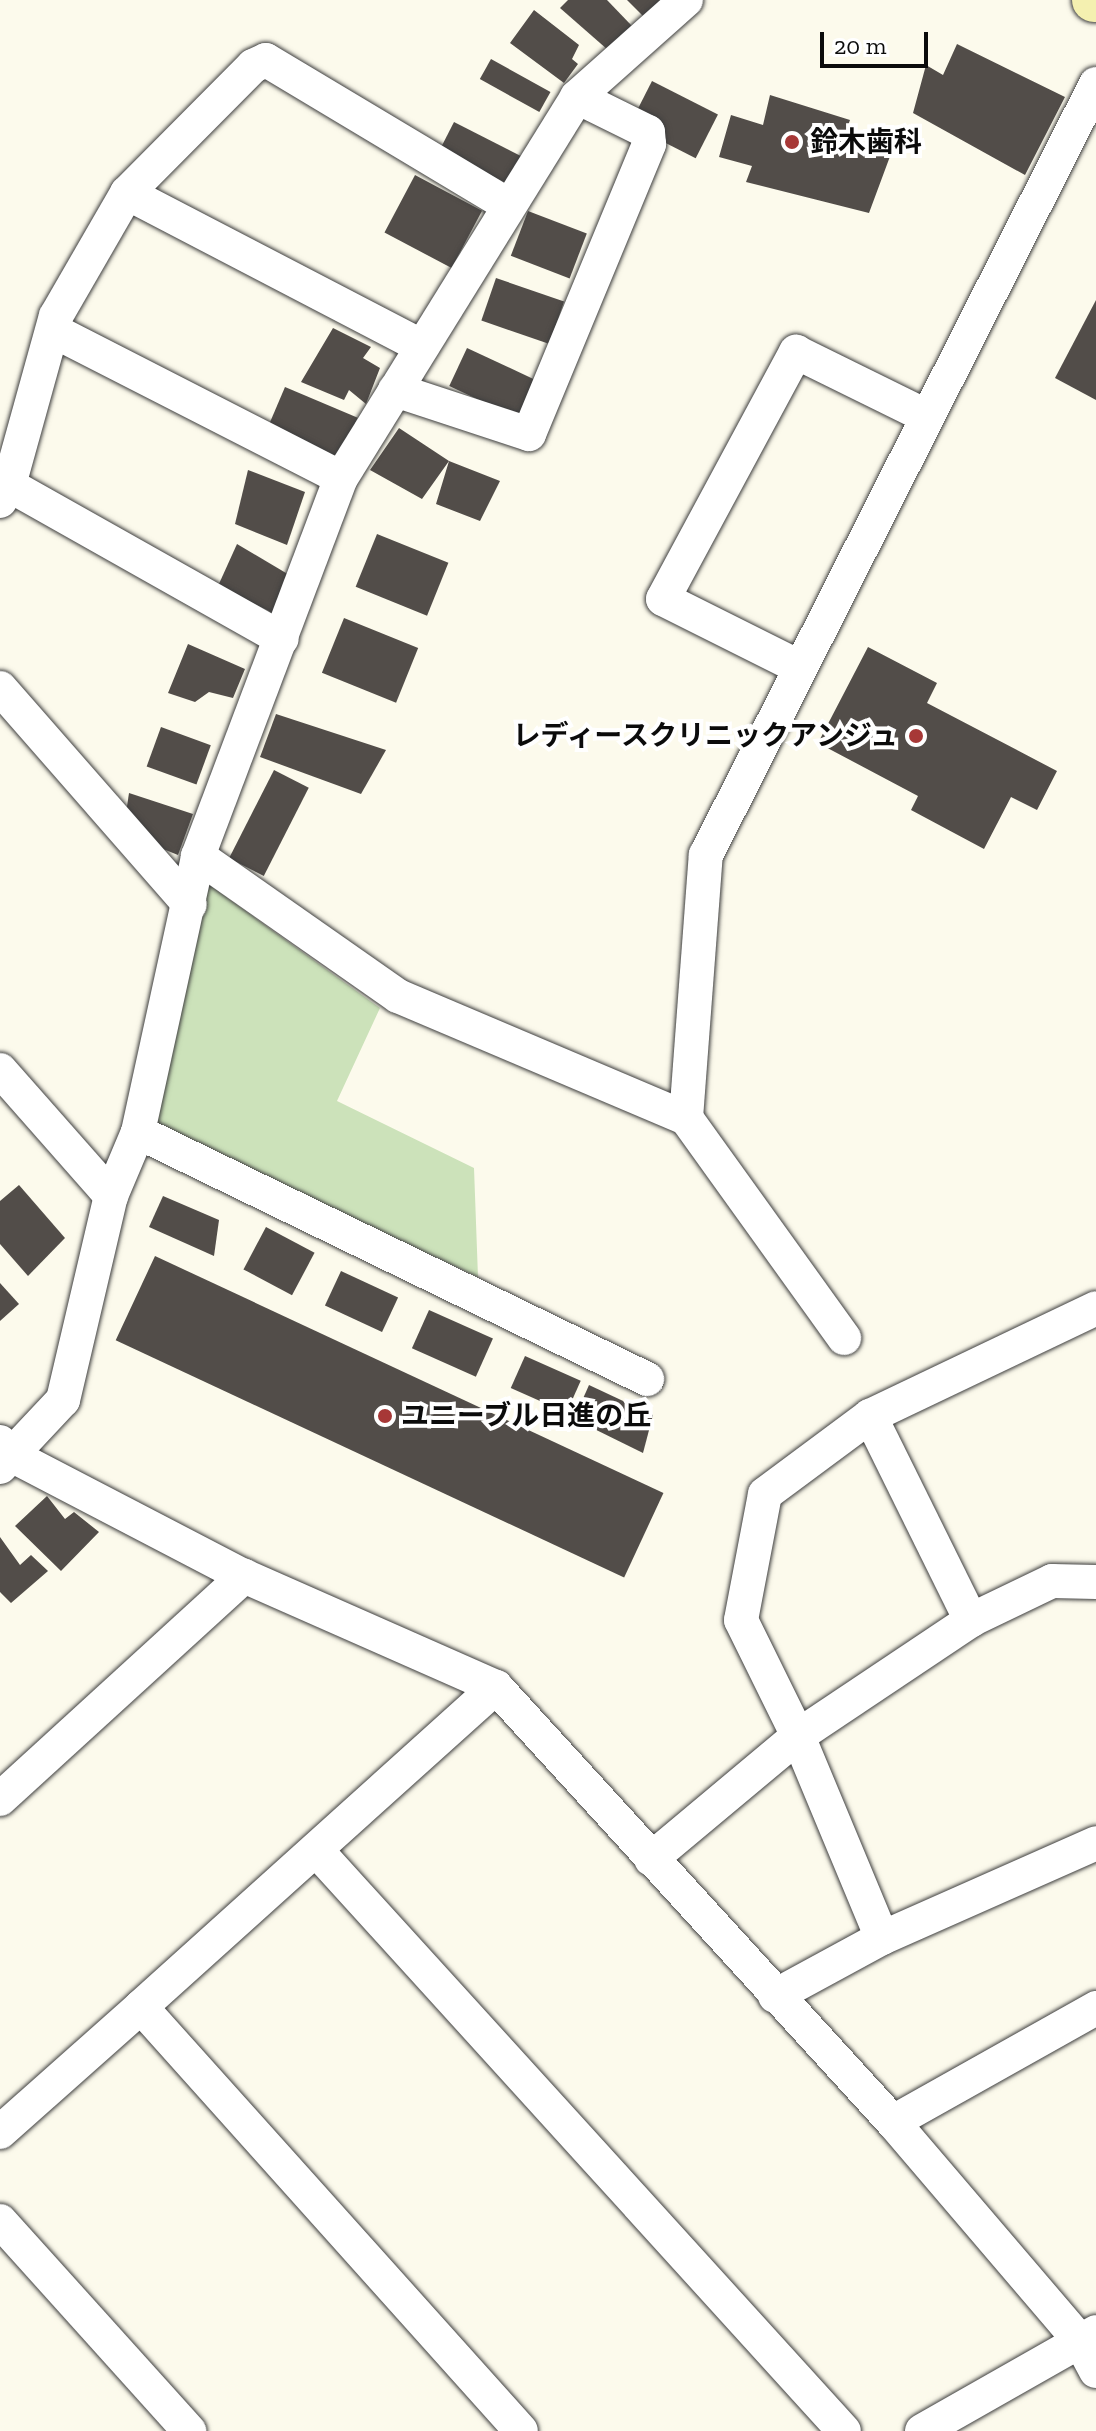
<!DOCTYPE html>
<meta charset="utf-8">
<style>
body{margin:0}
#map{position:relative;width:1096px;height:2431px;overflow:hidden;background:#fcfaec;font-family:"Zilla Slab","Noto Sans JP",serif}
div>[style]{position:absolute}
.green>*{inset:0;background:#cce2ba}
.building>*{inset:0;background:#524d49;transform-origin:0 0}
.roads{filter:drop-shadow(0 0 2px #3e3e3e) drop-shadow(0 0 2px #3e3e3e)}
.minor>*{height:34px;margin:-17px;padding:0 17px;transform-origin:17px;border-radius:17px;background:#fff}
.secondary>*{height:44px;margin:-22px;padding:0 22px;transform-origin:22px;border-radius:22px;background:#f4f0b0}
.dots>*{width:22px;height:22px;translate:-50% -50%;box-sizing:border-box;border:4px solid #fff;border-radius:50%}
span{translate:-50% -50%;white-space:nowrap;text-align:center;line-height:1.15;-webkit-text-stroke:8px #fff;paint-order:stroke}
.poi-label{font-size:28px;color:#0b0b0b;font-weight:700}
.left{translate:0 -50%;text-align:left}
.right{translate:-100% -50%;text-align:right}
.scale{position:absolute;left:820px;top:32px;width:108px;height:36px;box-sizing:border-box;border:4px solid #0b0b0b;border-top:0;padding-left:10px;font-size:24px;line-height:28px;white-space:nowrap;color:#0b0b0b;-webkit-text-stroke:6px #fff;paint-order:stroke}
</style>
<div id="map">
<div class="green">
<div style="clip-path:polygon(208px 884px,380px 1008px,337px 1101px,474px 1168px,478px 1277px,153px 1126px)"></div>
</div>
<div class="building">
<div style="clip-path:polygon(568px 0,607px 0,632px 26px,608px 50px,560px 8px)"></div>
<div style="clip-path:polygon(627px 0,664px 0,647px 20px)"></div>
<div style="clip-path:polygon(534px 10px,579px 45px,572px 59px,578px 64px,564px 83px,510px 43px)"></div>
<div style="clip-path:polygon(957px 44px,1065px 97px,1025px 175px,913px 113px,926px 65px,943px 75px)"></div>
<div style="left:491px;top:59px;width:68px;height:23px;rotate:29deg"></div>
<div style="left:652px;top:81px;width:74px;height:49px;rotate:27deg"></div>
<div style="clip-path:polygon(770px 95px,850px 120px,843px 140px,892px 151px,869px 213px,746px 182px,752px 166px,719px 157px,731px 115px,763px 125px)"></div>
<div style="left:454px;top:122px;width:76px;height:31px;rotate:27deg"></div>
<div style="left:415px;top:175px;width:76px;height:65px;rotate:28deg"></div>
<div style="left:528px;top:211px;width:63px;height:48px;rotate:21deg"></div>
<div style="left:496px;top:278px;width:72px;height:45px;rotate:19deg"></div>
<div style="clip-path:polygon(1096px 300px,1096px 400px,1055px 378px)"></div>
<div style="clip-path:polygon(333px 328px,371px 347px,363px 358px,380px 368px,366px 404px,349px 390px,344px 400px,301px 382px)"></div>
<div style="left:467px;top:348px;width:75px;height:42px;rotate:25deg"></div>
<div style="left:285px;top:387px;width:79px;height:49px;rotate:23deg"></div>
<div style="clip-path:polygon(399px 428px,449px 461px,500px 481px,480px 521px,436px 504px,449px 461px,422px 499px,370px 470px)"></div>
<div style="clip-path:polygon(248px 470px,305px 492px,287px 545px,235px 524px)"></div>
<div style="left:377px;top:534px;width:77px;height:57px;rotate:22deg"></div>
<div style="clip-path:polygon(237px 544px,291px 576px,275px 614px,218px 586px)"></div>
<div style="left:344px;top:618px;width:80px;height:59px;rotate:22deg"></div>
<div style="clip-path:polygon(188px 644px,245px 669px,233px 698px,209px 692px,195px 702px,168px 693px)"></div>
<div style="clip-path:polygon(868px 647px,937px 683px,927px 703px,1057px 771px,1037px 810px,1011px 797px,984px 849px,911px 810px,918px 796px,818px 743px)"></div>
<div style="clip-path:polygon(276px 714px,386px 750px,361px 794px,260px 757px)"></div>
<div style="left:161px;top:727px;width:53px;height:42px;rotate:20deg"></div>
<div style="left:274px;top:770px;width:39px;height:99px;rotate:27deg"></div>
<div style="clip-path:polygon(129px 793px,193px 814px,178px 855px,123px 833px)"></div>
<div style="clip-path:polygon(19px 1185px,65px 1238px,28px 1276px,0 1244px,0 1201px)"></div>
<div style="clip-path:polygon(163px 1196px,219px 1220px,214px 1256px,149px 1227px)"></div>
<div style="left:266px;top:1227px;width:55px;height:48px;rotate:28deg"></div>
<div style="left:155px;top:1256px;width:561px;height:93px;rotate:25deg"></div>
<div style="left:341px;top:1271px;width:63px;height:38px;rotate:25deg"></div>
<div style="clip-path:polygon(0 1283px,19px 1304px,0 1321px)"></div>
<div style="left:429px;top:1310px;width:70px;height:42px;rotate:24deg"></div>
<div style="left:525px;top:1356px;width:61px;height:35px;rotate:24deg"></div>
<div style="clip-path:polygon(589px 1385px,653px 1415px,643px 1453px,574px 1419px)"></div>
<div style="clip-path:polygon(47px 1496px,65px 1519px,74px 1512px,99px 1532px,61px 1571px,15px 1526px)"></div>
<div style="clip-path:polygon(0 1537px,20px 1565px,31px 1555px,48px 1571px,11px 1603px,0 1592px)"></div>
</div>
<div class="roads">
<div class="minor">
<div style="left:127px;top:193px;width:331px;rotate:27.5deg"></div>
<div style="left:54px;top:331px;width:322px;rotate:27.1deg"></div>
<div style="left:395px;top:390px;width:141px;rotate:18.2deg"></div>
<div style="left:529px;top:434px;width:314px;rotate:-67.5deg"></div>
<div style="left:649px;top:144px;width:12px;rotate:-95deg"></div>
<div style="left:648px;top:132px;width:79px;rotate:-153.8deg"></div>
<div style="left:9px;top:485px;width:313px;rotate:29.4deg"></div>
<div style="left:0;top:501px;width:18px;rotate:-61deg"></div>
<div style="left:9px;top:485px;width:175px;rotate:-74.5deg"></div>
<div style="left:56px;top:316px;width:142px;rotate:-60deg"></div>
<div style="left:127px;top:193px;width:179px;rotate:-45.2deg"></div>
<div style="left:253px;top:66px;width:14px;rotate:-25deg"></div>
<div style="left:266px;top:60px;width:282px;rotate:30.9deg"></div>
<div style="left:799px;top:667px;width:152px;rotate:-153.4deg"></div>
<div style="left:663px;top:599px;width:281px;rotate:-61.7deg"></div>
<div style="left:796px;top:352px;width:143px;rotate:26.2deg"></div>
<div style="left:0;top:688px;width:288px;rotate:48.8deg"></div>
<div style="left:198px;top:856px;width:244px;rotate:35deg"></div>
<div style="left:398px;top:996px;width:313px;rotate:23deg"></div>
<div style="left:686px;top:1118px;width:271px;rotate:54.3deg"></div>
<div style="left:0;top:1070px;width:168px;rotate:48.6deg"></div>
<div style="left:686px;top:1118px;width:264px;rotate:-85.7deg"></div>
<div style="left:706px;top:855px;width:864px;rotate:-63.17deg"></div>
<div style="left:138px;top:1132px;width:566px;rotate:25.89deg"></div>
<div style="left:870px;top:1416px;width:228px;rotate:63.7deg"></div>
<div style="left:0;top:1442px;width:19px;rotate:47deg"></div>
<div style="left:13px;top:1456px;width:260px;rotate:27.5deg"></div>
<div style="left:244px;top:1576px;width:275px;rotate:23.8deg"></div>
<div style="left:496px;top:1687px;width:589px;rotate:47.62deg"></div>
<div style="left:893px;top:2122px;width:288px;rotate:49.5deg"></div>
<div style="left:1080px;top:2341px;width:34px;rotate:62deg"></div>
<div style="left:0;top:1467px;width:92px;rotate:-46.8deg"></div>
<div style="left:63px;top:1400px;width:210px;rotate:-76.8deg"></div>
<div style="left:111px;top:1196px;width:69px;rotate:-67.1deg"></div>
<div style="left:138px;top:1132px;width:282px;rotate:-77.7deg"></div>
<div style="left:198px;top:856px;width:404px;rotate:-69.3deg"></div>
<div style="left:341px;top:478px;width:448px;rotate:-58.2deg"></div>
<div style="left:577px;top:97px;width:146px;rotate:-41.7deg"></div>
<div style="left:496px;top:1687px;width:478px;rotate:138deg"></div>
<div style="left:141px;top:2007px;width:569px;rotate:48.13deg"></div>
<div style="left:0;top:1799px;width:331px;rotate:-42.4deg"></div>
<div style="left:318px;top:1852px;width:782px;rotate:47.75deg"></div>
<div style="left:651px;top:1859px;width:192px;rotate:-39.9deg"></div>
<div style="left:798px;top:1736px;width:208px;rotate:-33.8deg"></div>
<div style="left:971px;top:1620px;width:90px;rotate:-25.7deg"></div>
<div style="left:1052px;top:1581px;width:44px;rotate:1.3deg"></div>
<div style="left:882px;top:1938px;width:219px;rotate:-112.6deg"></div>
<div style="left:798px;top:1736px;width:129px;rotate:-116.2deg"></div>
<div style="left:741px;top:1620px;width:128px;rotate:-79.2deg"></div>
<div style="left:765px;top:1494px;width:131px;rotate:-36.6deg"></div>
<div style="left:870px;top:1416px;width:250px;rotate:-25.5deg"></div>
<div style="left:775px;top:1996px;width:122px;rotate:-28.5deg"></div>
<div style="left:882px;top:1938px;width:234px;rotate:-23.9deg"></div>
<div style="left:893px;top:2122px;width:233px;rotate:-29.3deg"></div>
<div style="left:0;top:2132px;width:188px;rotate:-41.6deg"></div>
<div style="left:0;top:2221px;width:283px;rotate:48deg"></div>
<div style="left:922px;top:2431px;width:200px;rotate:-29.6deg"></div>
</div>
<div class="secondary">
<div style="left:1094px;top:0;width:2px"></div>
</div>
</div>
<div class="dots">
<div style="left:792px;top:142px;background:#a73837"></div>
<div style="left:916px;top:736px;background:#a73837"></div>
<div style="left:385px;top:1416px;background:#a73837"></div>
</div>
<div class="poi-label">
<span class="left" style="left:810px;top:142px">鈴木歯科</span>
<span class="right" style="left:898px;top:736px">レディースクリニックアンジュ</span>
<span class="left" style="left:401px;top:1416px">ユニーブル日進の丘</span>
</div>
<div class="scale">20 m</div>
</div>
